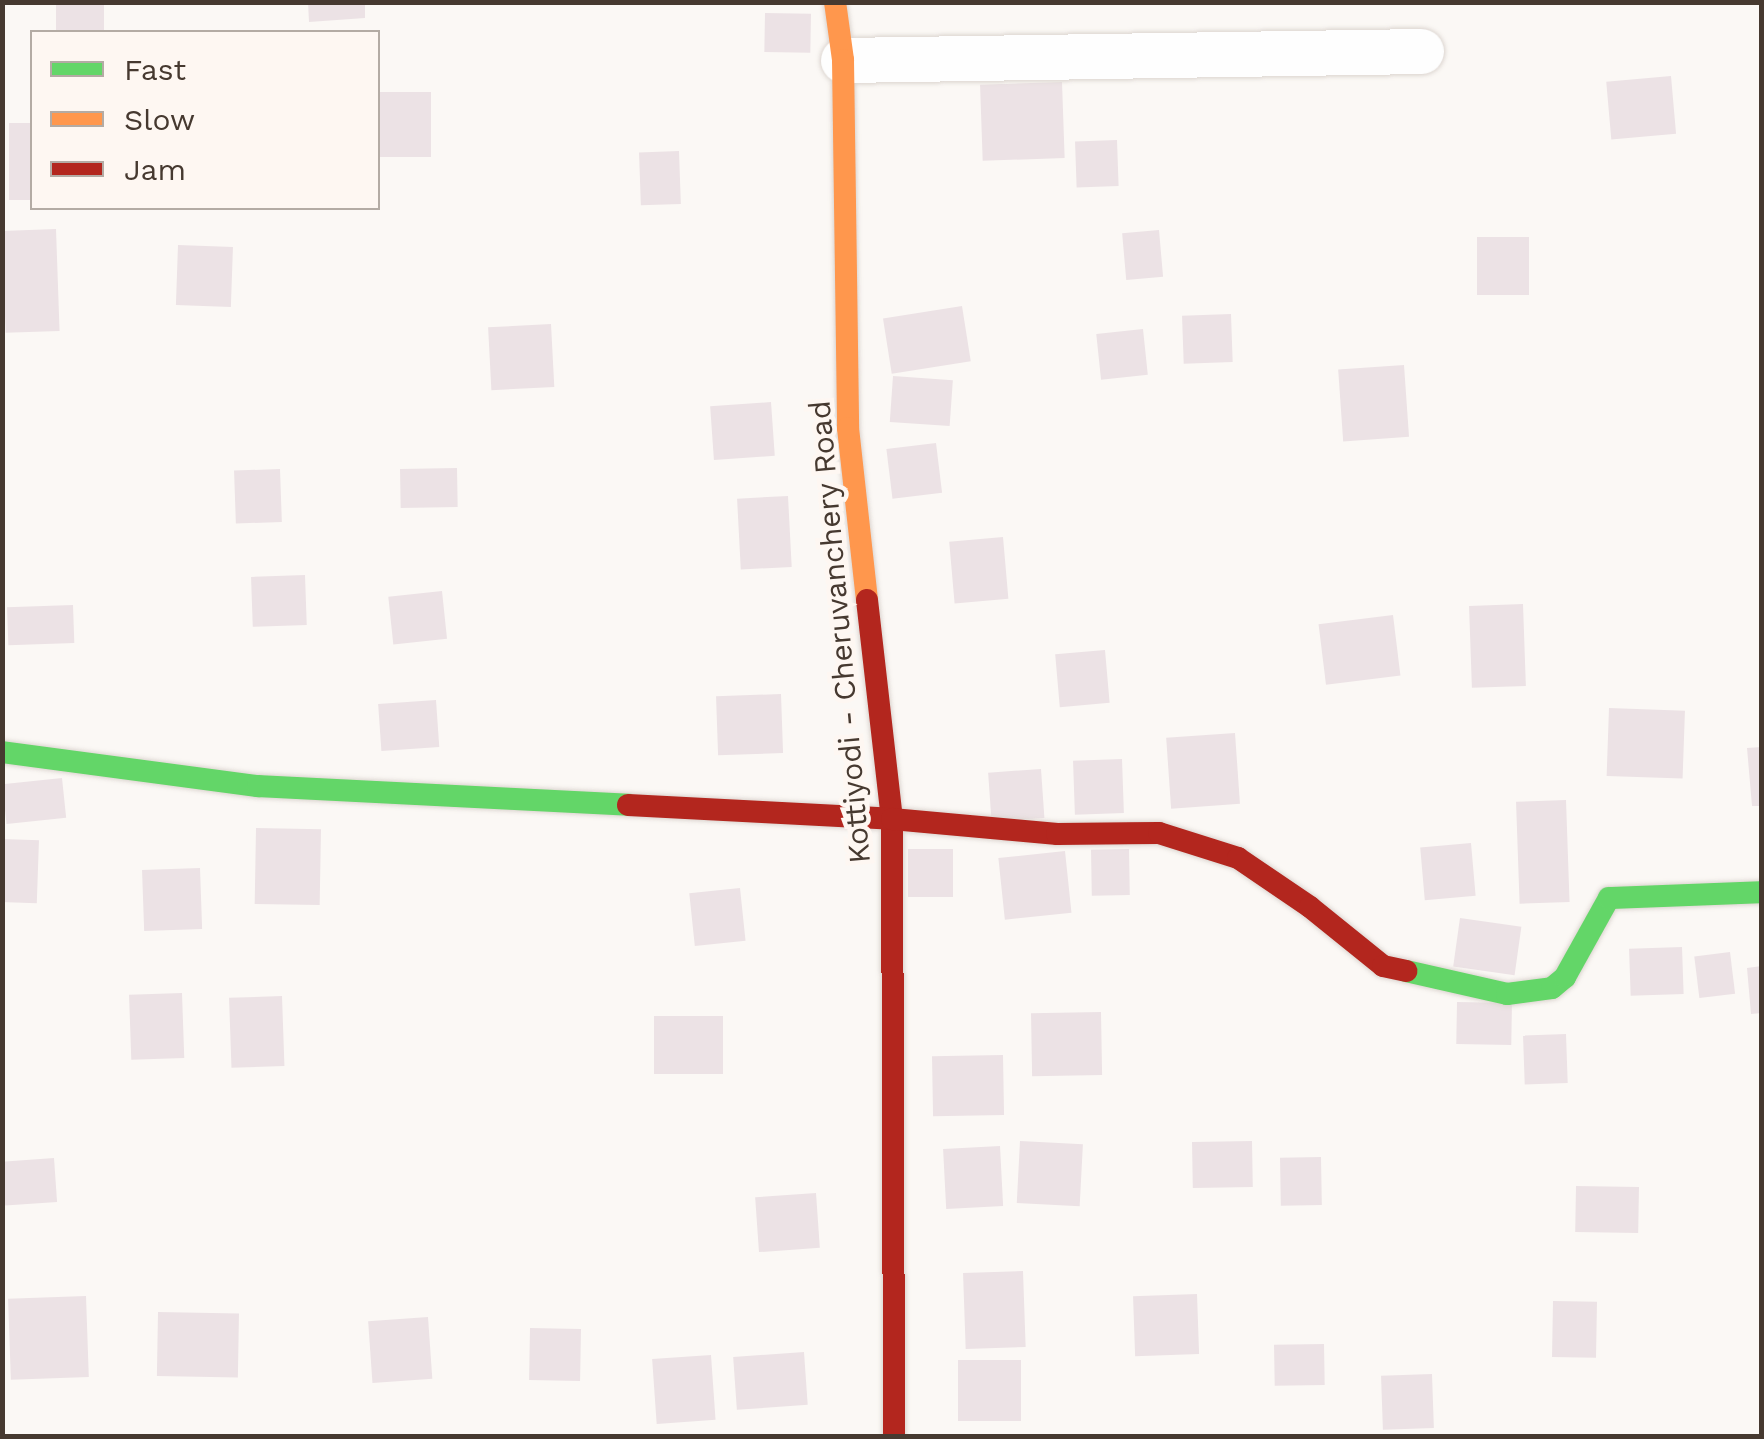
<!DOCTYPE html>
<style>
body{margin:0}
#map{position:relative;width:1764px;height:1439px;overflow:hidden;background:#fbf8f5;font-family:"Work Sans",sans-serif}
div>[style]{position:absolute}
.building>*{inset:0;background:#ece2e5;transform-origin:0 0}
.roads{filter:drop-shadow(0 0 2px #dcd5d0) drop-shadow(0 0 2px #dcd5d0)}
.street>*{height:45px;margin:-22.5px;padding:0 22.5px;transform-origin:22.5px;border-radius:22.5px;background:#fefefe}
.fast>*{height:22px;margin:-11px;padding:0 11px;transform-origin:11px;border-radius:11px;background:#63d668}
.slow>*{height:22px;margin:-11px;padding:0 11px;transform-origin:11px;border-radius:11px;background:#ff974d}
.jam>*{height:22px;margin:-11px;padding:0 11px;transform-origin:11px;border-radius:11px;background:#b3261e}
span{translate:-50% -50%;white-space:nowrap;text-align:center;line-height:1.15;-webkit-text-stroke:9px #fef7f2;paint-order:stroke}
.street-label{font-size:30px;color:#463930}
.frame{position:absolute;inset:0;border:5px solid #463930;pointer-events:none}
.legend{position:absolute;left:30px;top:30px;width:350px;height:180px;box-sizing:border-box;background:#fef7f2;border:2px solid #b4aba4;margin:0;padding:12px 18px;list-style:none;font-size:30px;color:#463930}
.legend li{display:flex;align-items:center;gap:20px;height:50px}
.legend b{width:50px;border:2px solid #b4aba4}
</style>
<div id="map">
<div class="building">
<div style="left:56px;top:2px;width:48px;height:30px"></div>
<div style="clip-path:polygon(308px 2px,365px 2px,365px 18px,309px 22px)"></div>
<div style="left:765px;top:13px;width:46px;height:39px;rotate:1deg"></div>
<div style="left:1671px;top:76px;width:58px;height:65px;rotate:85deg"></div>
<div style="left:1062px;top:82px;width:76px;height:82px;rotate:88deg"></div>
<div style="left:378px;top:92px;width:53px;height:65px"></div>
<div style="left:32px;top:123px;width:77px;height:23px;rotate:90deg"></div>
<div style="left:1117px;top:140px;width:46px;height:42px;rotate:88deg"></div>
<div style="left:679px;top:151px;width:53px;height:40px;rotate:88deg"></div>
<div style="left:56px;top:229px;width:102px;height:54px;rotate:88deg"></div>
<div style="left:1159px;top:230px;width:47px;height:37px;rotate:85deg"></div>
<div style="left:1477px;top:237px;width:52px;height:58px"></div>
<div style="left:178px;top:245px;width:55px;height:60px;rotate:2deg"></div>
<div style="left:962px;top:306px;width:56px;height:80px;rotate:81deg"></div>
<div style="left:1231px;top:314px;width:48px;height:49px;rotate:88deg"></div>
<div style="left:551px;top:324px;width:63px;height:63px;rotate:87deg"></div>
<div style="left:1143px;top:329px;width:46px;height:47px;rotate:84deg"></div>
<div style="left:1404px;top:365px;width:72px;height:66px;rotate:86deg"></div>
<div style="left:893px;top:376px;width:60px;height:46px;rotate:4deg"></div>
<div style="left:771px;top:402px;width:54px;height:61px;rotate:86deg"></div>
<div style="left:936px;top:443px;width:50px;height:50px;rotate:83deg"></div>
<div style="left:457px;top:468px;width:39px;height:57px;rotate:89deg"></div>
<div style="left:280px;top:469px;width:53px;height:46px;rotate:88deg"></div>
<div style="left:788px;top:496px;width:71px;height:51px;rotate:87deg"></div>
<div style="left:1003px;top:537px;width:62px;height:54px;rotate:85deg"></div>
<div style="left:305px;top:575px;width:50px;height:54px;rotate:88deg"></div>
<div style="left:442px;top:591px;width:48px;height:54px;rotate:84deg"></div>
<div style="left:1523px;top:604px;width:82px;height:54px;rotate:88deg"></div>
<div style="left:73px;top:605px;width:38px;height:66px;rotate:88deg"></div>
<div style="left:1393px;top:615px;width:61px;height:75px;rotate:83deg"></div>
<div style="left:1105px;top:650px;width:53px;height:50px;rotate:85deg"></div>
<div style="left:781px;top:694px;width:59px;height:65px;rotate:88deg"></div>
<div style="left:436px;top:700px;width:47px;height:58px;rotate:86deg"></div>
<div style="left:1609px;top:708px;width:76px;height:68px;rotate:2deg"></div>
<div style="left:1235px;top:733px;width:71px;height:69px;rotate:86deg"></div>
<div style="clip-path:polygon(1762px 747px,1762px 806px,1752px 806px,1747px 748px)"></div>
<div style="left:1122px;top:759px;width:54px;height:49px;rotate:88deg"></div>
<div style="left:1041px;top:769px;width:49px;height:53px;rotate:86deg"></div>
<div style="left:62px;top:778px;width:40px;height:60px;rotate:84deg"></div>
<div style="left:1566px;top:800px;width:102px;height:50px;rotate:88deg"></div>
<div style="left:256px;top:828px;width:65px;height:76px;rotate:1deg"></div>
<div style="left:2px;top:839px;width:37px;height:63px;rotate:2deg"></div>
<div style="left:1471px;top:843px;width:53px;height:51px;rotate:85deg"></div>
<div style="left:953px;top:849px;width:48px;height:45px;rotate:90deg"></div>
<div style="left:1129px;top:849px;width:46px;height:38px;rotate:89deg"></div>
<div style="left:1065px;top:851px;width:62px;height:67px;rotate:84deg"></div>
<div style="left:200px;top:868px;width:61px;height:58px;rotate:88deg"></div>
<div style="left:740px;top:888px;width:53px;height:51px;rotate:84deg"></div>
<div style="left:1460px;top:918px;width:62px;height:49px;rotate:8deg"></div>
<div style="left:1682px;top:947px;width:47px;height:53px;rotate:88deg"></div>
<div style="left:1730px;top:952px;width:42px;height:36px;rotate:83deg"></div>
<div style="clip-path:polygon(1762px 966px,1762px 1013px,1751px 1014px,1747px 968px)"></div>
<div style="left:182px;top:993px;width:65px;height:53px;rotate:88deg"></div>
<div style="left:282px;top:996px;width:70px;height:53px;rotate:88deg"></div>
<div style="left:1457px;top:1002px;width:55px;height:42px;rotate:1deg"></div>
<div style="left:1101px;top:1012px;width:63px;height:70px;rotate:89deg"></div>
<div style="left:654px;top:1016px;width:69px;height:58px"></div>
<div style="left:1566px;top:1034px;width:49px;height:43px;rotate:88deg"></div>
<div style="left:1003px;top:1055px;width:60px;height:71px;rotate:89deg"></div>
<div style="left:1020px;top:1141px;width:63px;height:62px;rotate:3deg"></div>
<div style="left:1252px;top:1141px;width:46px;height:60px;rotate:89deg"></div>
<div style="left:1000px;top:1146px;width:60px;height:57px;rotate:87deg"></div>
<div style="left:1321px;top:1157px;width:48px;height:41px;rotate:89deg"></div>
<div style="left:54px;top:1158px;width:44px;height:52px;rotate:86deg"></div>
<div style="left:1576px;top:1186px;width:63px;height:46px;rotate:1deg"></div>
<div style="left:816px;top:1193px;width:55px;height:61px;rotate:86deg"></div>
<div style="left:1023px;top:1271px;width:76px;height:60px;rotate:88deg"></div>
<div style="left:1197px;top:1294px;width:60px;height:64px;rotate:88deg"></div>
<div style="left:86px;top:1296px;width:81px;height:78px;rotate:88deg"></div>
<div style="left:1553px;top:1301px;width:44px;height:56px;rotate:1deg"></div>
<div style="left:158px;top:1312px;width:81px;height:64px;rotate:1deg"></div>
<div style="left:428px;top:1317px;width:62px;height:60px;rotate:86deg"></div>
<div style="left:530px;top:1328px;width:51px;height:52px;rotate:1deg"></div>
<div style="left:1324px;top:1344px;width:41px;height:50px;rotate:89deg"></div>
<div style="left:804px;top:1352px;width:53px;height:71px;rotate:86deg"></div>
<div style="left:711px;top:1355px;width:65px;height:59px;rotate:86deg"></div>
<div style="left:958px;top:1360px;width:63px;height:61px"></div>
<div style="left:1432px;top:1374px;width:54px;height:51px;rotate:88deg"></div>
</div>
<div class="roads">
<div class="street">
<div style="left:843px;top:60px;width:578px;rotate:-0.89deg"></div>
</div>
<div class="fast">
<div style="left:2px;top:752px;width:258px;rotate:7.6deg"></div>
<div style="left:258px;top:786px;width:370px;rotate:2.9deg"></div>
<div style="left:1406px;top:971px;width:104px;rotate:12.8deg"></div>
<div style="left:1507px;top:994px;width:45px;rotate:-7.6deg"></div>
<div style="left:1552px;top:988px;width:17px;rotate:-40deg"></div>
<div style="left:1565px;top:977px;width:90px;rotate:-60.9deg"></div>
<div style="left:1609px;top:898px;width:153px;rotate:-2.2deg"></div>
</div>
<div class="slow">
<div style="left:835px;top:2px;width:59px;rotate:82.1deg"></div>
<div style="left:843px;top:60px;width:368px;rotate:89.2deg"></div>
<div style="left:848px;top:428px;width:173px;rotate:83.7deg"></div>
</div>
<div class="jam">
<div style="left:867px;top:600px;width:220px;rotate:83.5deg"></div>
<div style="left:892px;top:819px;width:617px;rotate:89.81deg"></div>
<div style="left:628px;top:805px;width:264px;rotate:3deg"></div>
<div style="left:892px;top:819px;width:166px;rotate:5.2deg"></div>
<div style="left:1057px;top:834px;width:102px;rotate:-0.6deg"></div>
<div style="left:1159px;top:833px;width:83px;rotate:17.6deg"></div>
<div style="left:1238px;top:858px;width:87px;rotate:34.2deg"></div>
<div style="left:1310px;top:907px;width:94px;rotate:38.9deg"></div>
<div style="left:1383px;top:966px;width:24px;rotate:12deg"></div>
</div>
</div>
<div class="street-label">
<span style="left:840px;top:632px;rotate:-95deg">Kottiyodi - Cheruvanchery Road</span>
</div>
<div class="frame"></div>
<ul class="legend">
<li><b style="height:12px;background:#63d668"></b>Fast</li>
<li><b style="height:12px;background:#ff974d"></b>Slow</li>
<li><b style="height:12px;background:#b3261e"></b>Jam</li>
</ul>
</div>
